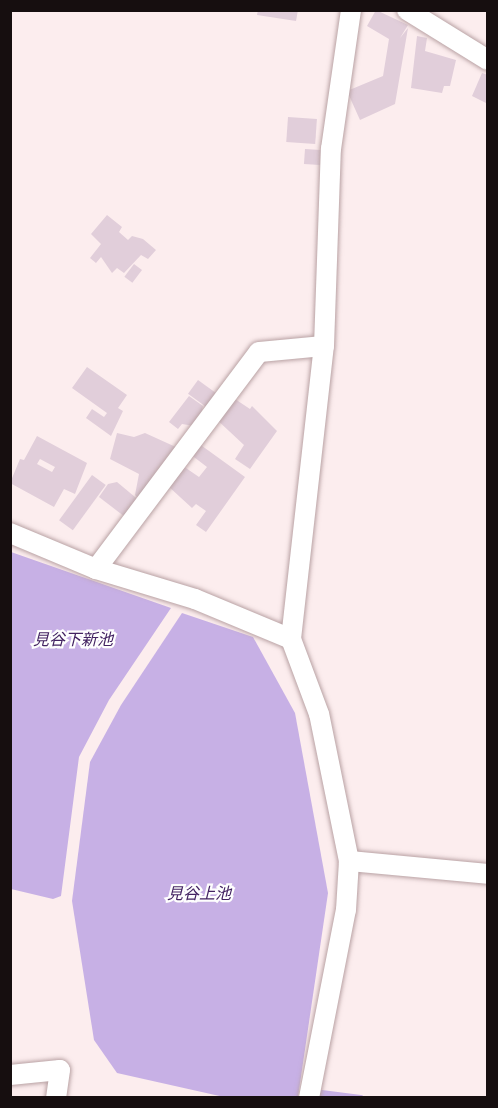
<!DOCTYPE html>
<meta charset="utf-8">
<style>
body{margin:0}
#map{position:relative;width:498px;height:1108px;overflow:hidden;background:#fcedee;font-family:"Work Sans","Noto Sans JP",sans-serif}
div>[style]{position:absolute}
.water>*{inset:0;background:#c7b0e5}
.stream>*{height:6px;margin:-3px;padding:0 3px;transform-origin:3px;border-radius:3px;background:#c7b0e5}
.building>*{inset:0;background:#e1ceda;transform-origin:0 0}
.roads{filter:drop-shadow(0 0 2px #b9a2a4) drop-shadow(0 0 2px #b9a2a4)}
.minor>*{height:20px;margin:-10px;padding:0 10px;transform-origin:10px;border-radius:10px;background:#fff}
span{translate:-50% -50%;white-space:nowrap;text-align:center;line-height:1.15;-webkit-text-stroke:4.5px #fefefe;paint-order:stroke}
.water-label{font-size:16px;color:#432362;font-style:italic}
.frame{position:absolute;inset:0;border:12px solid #160e0f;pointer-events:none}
</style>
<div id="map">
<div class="water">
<div style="clip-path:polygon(11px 552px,171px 608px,109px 700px,79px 757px,61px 896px,53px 899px,11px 889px)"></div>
<div style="clip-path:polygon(182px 613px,253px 637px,295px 713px,328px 893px,298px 1097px,224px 1097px,117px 1073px,94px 1040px,72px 901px,90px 762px,121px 705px)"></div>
</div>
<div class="stream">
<div style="left:314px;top:1092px;width:47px;rotate:7.3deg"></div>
</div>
<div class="building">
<div style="clip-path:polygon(258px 10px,298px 10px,296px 21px,257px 15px)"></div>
<div style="clip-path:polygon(376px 10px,408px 25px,400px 38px,408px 28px,395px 104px,360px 120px,347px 91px,383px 76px,389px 39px,367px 26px)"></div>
<div style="clip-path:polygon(417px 36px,427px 38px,425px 51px,456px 60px,450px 86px,444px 86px,442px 93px,411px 88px)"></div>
<div style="clip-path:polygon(482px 73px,488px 75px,486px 103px,472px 96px)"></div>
<div style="left:288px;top:117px;width:29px;height:25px;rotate:4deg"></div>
<div style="left:305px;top:149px;width:16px;height:15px;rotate:4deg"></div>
<div style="clip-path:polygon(107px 215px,122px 227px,119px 232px,128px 240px,132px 236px,143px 239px,156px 250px,148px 259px,141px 255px,124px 273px,117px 268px,112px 273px,101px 257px,96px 263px,90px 258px,101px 244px,91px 234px)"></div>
<div style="left:134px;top:264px;width:10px;height:16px;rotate:37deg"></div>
<div style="clip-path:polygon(87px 367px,127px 395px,118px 408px,123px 411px,111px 436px,86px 418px,92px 409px,104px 417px,107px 413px,72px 388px)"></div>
<div style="left:198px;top:380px;width:26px;height:17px;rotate:36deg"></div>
<div style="clip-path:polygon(229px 395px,250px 409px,252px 406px,277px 431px,250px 469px,235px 459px,244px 445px,214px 417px)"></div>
<div style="clip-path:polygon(189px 396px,203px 406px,200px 418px,194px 426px,182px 424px,178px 429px,169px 422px)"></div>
<div style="clip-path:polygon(117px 433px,134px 437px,145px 433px,178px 448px,142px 502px,135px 495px,139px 474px,110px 459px)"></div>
<div style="clip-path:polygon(evenodd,37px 436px,87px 463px,75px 494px,64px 489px,54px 507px,10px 483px,20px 459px,24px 460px,37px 436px,40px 459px,55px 467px,52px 472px,37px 464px,40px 459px)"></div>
<div style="clip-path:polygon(198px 443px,245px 477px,206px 532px,196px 525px,206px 511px,196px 504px,192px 508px,168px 486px,183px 466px,199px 477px,207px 467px,190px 454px)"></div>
<div style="left:92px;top:475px;width:17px;height:56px;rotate:36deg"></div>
<div style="clip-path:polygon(117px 482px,141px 502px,129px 520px,99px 497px,108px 484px)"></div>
</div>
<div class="roads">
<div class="minor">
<div style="left:407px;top:10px;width:95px;rotate:31.7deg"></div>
<div style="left:10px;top:533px;width:93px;rotate:22.7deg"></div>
<div style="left:96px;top:569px;width:271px;rotate:-53.1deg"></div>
<div style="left:259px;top:352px;width:65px;rotate:-5.3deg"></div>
<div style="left:96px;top:569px;width:103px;rotate:16.9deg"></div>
<div style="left:195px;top:599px;width:104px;rotate:22.6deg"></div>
<div style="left:349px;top:861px;width:140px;rotate:5.3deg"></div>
<div style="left:10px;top:1075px;width:50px;rotate:-5.7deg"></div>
<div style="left:60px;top:1070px;width:28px;rotate:98deg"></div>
<div style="left:309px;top:1098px;width:192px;rotate:-78.9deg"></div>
<div style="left:346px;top:910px;width:49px;rotate:-86.5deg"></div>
<div style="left:349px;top:861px;width:150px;rotate:-101.5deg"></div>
<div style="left:319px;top:714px;width:80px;rotate:-110.5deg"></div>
<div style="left:291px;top:639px;width:295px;rotate:-83.6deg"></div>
<div style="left:324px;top:346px;width:197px;rotate:-88deg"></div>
<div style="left:331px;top:149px;width:140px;rotate:-81.8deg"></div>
</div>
</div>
<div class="water-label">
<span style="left:73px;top:640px">見谷下新池</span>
<span style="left:199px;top:894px">見谷上池</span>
</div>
<div class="frame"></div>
</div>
